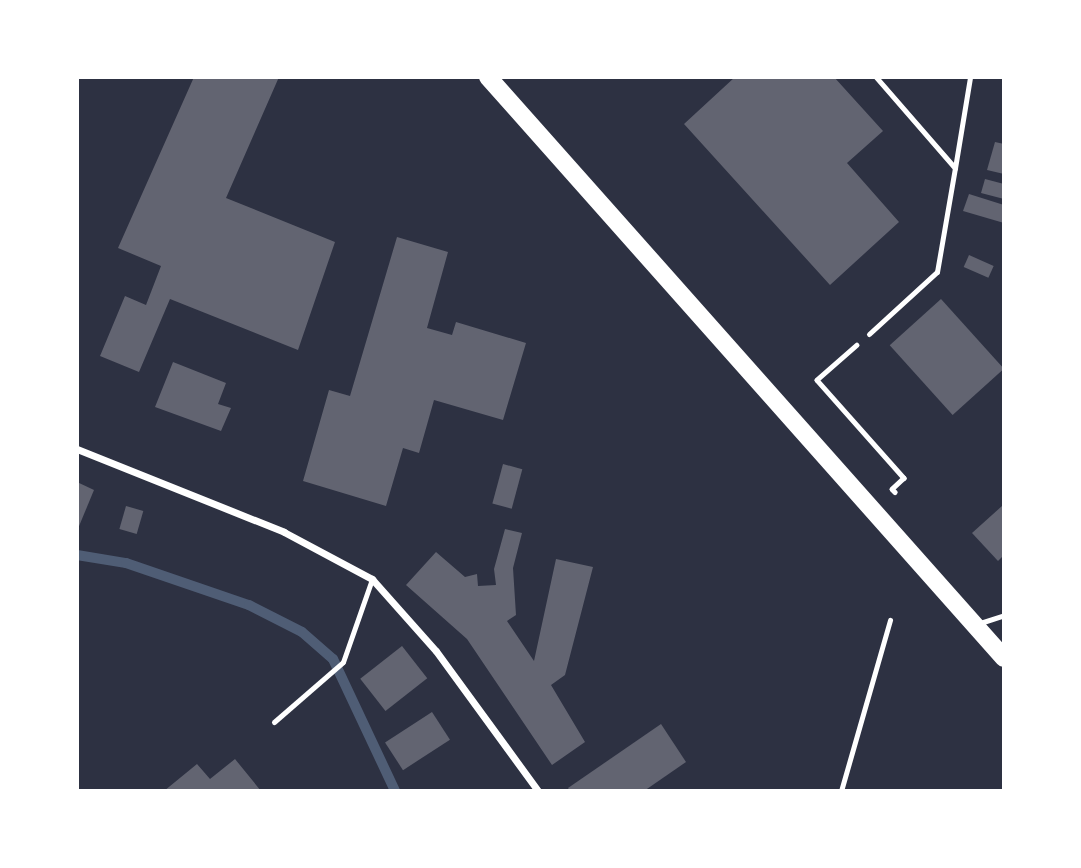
<!DOCTYPE html>
<style>
body{margin:0}
#map{position:relative;width:1081px;height:868px;overflow:hidden;background:#2d3142;font-family:Rubik,sans-serif}
div>[style]{position:absolute}
.stream>*{height:10px;margin:-5px;padding:0 5px;transform-origin:5px;border-radius:5px;background:#4f5d75}
.building>*{inset:0;background:#626471;transform-origin:0 0}
.path>*{height:4.5px;margin:-2.25px;padding:0 2.25px;transform-origin:2.25px;border-radius:2.25px;background:#fff}
.service>*{height:5px;margin:-2.5px;padding:0 2.5px;transform-origin:2.5px;border-radius:2.5px;background:#fff}
.minor>*{height:7px;margin:-3.5px;padding:0 3.5px;transform-origin:3.5px;border-radius:3.5px;background:#fff}
.primary>*{height:18px;margin:-9px;padding:0 9px;transform-origin:9px;border-radius:9px;background:#fff}
span{translate:-50% -50%;white-space:nowrap;text-align:center;line-height:1.15;-webkit-text-stroke:7px #fff;paint-order:stroke}
.frame{position:absolute;inset:0;border:79px solid #fff;pointer-events:none}
</style>
<div id="map">
<div class="stream">
<div style="left:77px;top:555px;width:50px;rotate:9.3deg"></div>
<div style="left:126px;top:563px;width:130px;rotate:18.9deg"></div>
<div style="left:249px;top:605px;width:59px;rotate:27deg"></div>
<div style="left:302px;top:632px;width:41px;rotate:41.1deg"></div>
<div style="left:333px;top:659px;width:146px;rotate:64.8deg"></div>
</div>
<div class="building">
<div style="clip-path:polygon(194px 77px,279px 77px,226px 198px,335px 242px,298px 350px,170px 299px,139px 372px,100px 356px,125px 296px,146px 305px,161px 266px,118px 248px)"></div>
<div style="clip-path:polygon(735px 77px,834px 77px,883px 131px,847px 163px,899px 222px,830px 285px,684px 124px)"></div>
<div style="clip-path:polygon(995px 142px,1004px 144px,1004px 174px,987px 170px)"></div>
<div style="clip-path:polygon(985px 179px,1004px 184px,1004px 199px,981px 193px)"></div>
<div style="clip-path:polygon(969px 194px,1004px 205px,1004px 223px,963px 211px)"></div>
<div style="clip-path:polygon(397px 237px,448px 252px,427px 328px,452px 335px,456px 322px,526px 343px,503px 420px,434px 400px,419px 453px,403px 448px,386px 506px,303px 481px,329px 390px,350px 396px)"></div>
<div style="left:969px;top:255px;width:27px;height:13px;rotate:24deg"></div>
<div style="left:941px;top:299px;width:94px;height:69px;rotate:48deg"></div>
<div style="clip-path:polygon(173px 362px,226px 383px,218px 404px,231px 408px,221px 431px,155px 407px)"></div>
<div style="left:503px;top:464px;width:20px;height:41px;rotate:15deg"></div>
<div style="clip-path:polygon(77px 482px,94px 490px,77px 531px)"></div>
<div style="left:126px;top:506px;width:18px;height:24px;rotate:16deg"></div>
<div style="clip-path:polygon(1002px 506px,1004px 555px,998px 561px,972px 533px)"></div>
<div style="clip-path:polygon(505px 529px,522px 533px,513px 568px,516px 615px,507px 621px,534px 661px,556px 559px,593px 567px,565px 675px,551px 685px,585px 742px,552px 765px,467px 639px,406px 585px,436px 552px,465px 577px,477px 574px,478px 586px,496px 585px,494px 569px)"></div>
<div style="left:402px;top:646px;width:41px;height:53px;rotate:52deg"></div>
<div style="left:432px;top:712px;width:33px;height:56px;rotate:57deg"></div>
<div style="clip-path:polygon(661px 724px,686px 762px,644px 791px,570px 791px,568px 788px)"></div>
<div style="clip-path:polygon(235px 759px,261px 791px,164px 791px,197px 764px,210px 779px)"></div>
</div>
<div class="path">
<div style="left:857px;top:345px;width:53px;rotate:138.8deg"></div>
<div style="left:817px;top:380px;width:131px;rotate:48.4deg"></div>
<div style="left:904px;top:478px;width:16px;rotate:137deg"></div>
<div style="left:892px;top:489px;width:4px;rotate:45deg"></div>
</div>
<div class="service">
<div style="left:955px;top:168px;width:92px;rotate:-80.6deg"></div>
<div style="left:869px;top:334px;width:92px;rotate:-42.4deg"></div>
<div style="left:937px;top:272px;width:106px;rotate:-80.2deg"></div>
<div style="left:955px;top:168px;width:121px;rotate:-131deg"></div>
<div style="left:977px;top:624px;width:28px;rotate:-18deg"></div>
<div style="left:274px;top:722px;width:91px;rotate:-41deg"></div>
<div style="left:343px;top:662px;width:88px;rotate:-70.7deg"></div>
<div style="left:841px;top:791px;width:178px;rotate:-74deg"></div>
</div>
<div class="minor">
<div style="left:77px;top:449px;width:223px;rotate:21.8deg"></div>
<div style="left:284px;top:532px;width:100px;rotate:28.1deg"></div>
<div style="left:372px;top:579px;width:96px;rotate:48.4deg"></div>
<div style="left:436px;top:651px;width:173px;rotate:53.9deg"></div>
</div>
<div class="primary">
<div style="left:488px;top:77px;width:777px;rotate:48.39deg"></div>
</div>
<div class="frame"></div>
</div>
